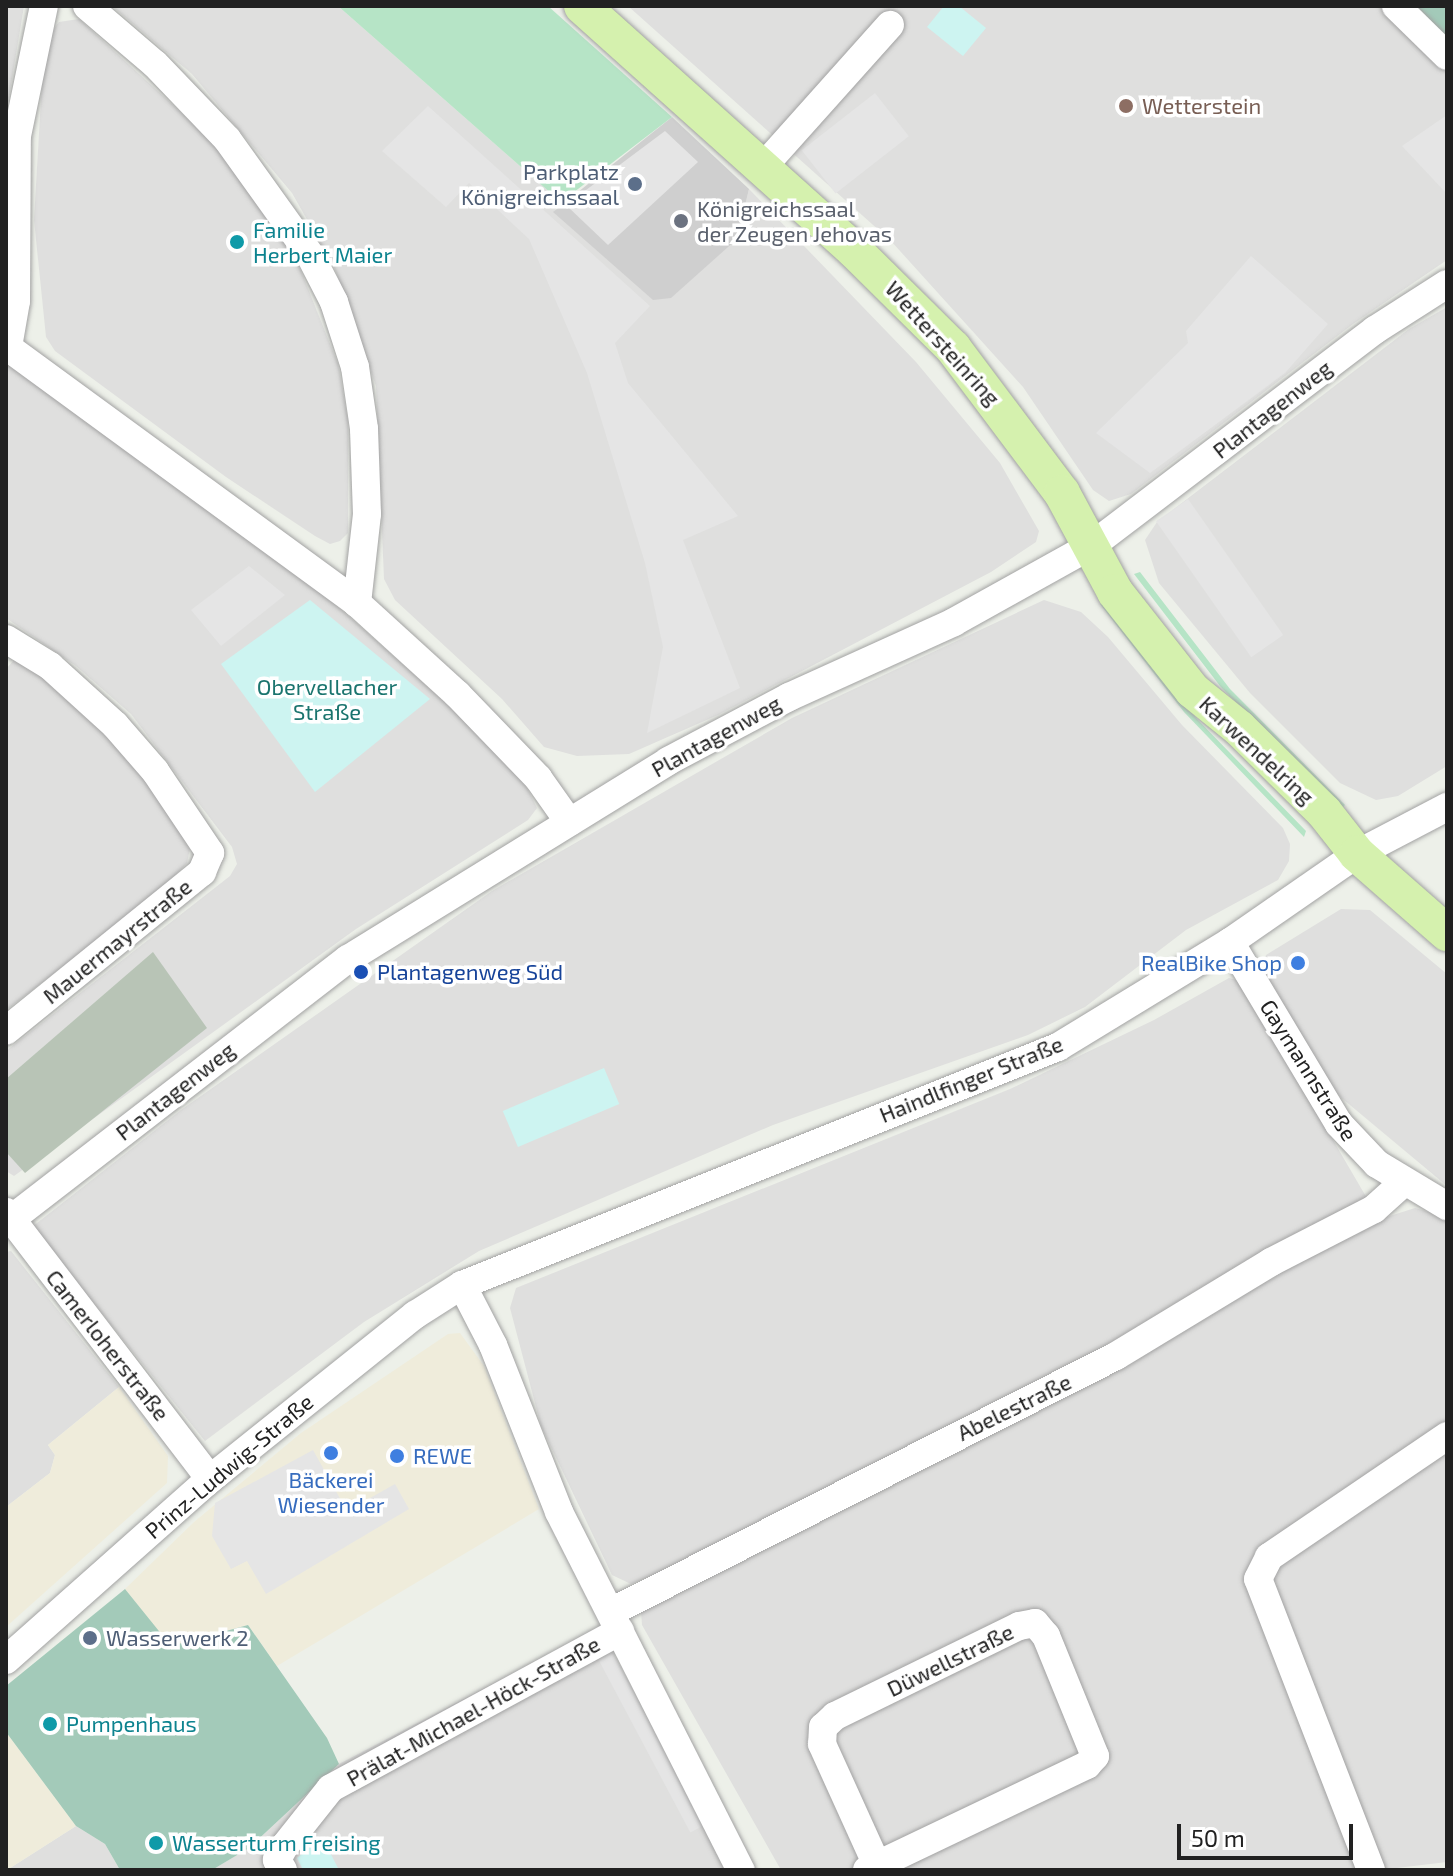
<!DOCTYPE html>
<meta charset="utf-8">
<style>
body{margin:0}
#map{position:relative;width:1453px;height:1876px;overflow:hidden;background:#edf0e9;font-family:"Exo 2",sans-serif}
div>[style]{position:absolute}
.residential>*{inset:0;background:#dfdfde}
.commercial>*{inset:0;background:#efecdb}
.religious>*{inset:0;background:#cfcfcf}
.construction>*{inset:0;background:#b8c4b6}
.grass>*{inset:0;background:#b6e4c6}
.forest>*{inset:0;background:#a3cab9}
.park>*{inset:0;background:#cdf4f1;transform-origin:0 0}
.parking>*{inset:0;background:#e5e5e5;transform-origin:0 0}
.roads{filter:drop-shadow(0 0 2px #a2a2a2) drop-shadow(0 0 2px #a2a2a2)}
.minor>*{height:28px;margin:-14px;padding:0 14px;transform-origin:14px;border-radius:14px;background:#fff}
.major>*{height:36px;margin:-18px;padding:0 18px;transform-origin:18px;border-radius:18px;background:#d5f1ae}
.dots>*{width:22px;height:22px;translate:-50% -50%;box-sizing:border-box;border:4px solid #fff;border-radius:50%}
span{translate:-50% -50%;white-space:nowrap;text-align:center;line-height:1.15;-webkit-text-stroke:7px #fff;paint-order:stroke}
.education-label{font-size:22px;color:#785e54}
.left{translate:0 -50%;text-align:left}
.service-label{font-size:22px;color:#4e5e75}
.right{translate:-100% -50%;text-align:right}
.worship-label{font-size:22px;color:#5b616d}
.culture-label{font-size:22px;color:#0d838f}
.street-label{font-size:22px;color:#212121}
.park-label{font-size:22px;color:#1a746e}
.shop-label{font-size:22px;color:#366cbe}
.transit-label{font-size:22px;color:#164399}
.frame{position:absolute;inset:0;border:8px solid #212121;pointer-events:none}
.scale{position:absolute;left:1177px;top:1824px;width:176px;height:36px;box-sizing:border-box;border:4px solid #212121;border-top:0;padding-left:10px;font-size:24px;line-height:28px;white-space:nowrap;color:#212121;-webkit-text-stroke:6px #fff;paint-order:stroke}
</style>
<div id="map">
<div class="residential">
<div style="clip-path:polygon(6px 6px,24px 6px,6px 115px)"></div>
<div style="clip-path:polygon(112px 6px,338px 6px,561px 202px,554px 212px,737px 239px,749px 189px,916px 362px,1000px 463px,1039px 531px,1036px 542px,991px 572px,718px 715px,629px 754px,577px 756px,544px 747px,502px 699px,395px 600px,384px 579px,376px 386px,335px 269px,292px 193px,192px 74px)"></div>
<div style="clip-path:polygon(628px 6px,1417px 6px,1447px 38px,1447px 260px,1353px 324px,1131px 494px,1109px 501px,1093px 490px,1023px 387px,891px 241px)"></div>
<div style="clip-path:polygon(79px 19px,210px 139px,295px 256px,338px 364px,348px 420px,348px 533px,340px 541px,330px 544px,315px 536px,226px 477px,55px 351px,46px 337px,34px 220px,42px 82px,52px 31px,59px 22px)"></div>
<div style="clip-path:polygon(1447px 307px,1447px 766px,1398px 796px,1376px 800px,1340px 783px,1250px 693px,1159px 583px,1145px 540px,1157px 522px,1409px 329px)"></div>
<div style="clip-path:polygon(6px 363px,328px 598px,452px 708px,526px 786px,537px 808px,528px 820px,356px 929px,14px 1176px,6px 1171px,6px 1051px,230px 876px,237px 864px,232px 847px,131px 714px,76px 666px,6px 618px)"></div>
<div style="clip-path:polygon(1044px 600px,1081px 612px,1108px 637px,1182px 725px,1283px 828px,1290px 844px,1289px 861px,1278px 880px,1186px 930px,1085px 1007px,1028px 1035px,773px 1125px,479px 1251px,364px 1322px,205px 1441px,32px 1227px,181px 1110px,492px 891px,792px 718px)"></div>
<div style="clip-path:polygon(14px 660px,66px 693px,115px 743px,150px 785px,190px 849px,187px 863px,156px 896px,6px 1010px,6px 669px)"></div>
<div style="clip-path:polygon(1341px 909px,1370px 910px,1447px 974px,1447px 1186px,1332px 1090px,1262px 969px,1266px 955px)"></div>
<div style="clip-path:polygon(1229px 978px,1240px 981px,1368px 1200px,1073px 1368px,664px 1571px,631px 1584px,612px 1575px,541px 1426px,510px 1308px,516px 1288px,1010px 1089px,1154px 1020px)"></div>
<div style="clip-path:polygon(1415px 1208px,1447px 1217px,1447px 1862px,1380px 1870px,781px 1870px,642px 1625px,641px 1611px,1058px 1400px,1371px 1222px)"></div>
<div style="clip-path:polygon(11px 1251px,119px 1387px,48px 1445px,55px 1455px,50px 1473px,6px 1507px,6px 1252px)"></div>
<div style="clip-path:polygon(592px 1632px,612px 1651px,729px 1870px,212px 1870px,249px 1848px,339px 1764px)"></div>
<div style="clip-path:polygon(76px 1826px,105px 1844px,120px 1870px,7px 1870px)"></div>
</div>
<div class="commercial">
<div style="clip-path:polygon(460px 1333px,484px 1366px,539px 1509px,277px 1666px,248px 1625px,171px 1647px,125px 1589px,194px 1522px,301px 1433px,448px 1334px)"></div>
<div style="clip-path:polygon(119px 1387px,168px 1456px,167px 1483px,6px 1627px,6px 1507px,50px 1473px,55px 1455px,48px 1445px)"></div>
<div style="clip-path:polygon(6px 1732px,76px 1826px,7px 1870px,6px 1870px)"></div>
</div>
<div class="religious">
<div style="clip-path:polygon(672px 117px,749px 189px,737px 239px,671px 298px,653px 300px,553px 212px)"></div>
</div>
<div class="construction">
<div style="clip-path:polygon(153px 952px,207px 1028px,25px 1173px,6px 1152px,6px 1079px)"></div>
</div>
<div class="grass">
<div style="clip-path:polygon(338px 6px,548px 6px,672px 117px,561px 202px)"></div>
<div style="clip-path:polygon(1140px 572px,1230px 689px,1345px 805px,1341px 809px,1220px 686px,1134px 574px)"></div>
<div style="clip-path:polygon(1104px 601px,1196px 718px,1306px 831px,1304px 837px,1184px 712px,1100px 604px)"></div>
</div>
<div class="forest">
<div style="clip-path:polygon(1417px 6px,1447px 6px,1447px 38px)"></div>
<div style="clip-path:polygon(125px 1589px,171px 1646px,248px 1625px,327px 1738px,339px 1764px,249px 1848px,212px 1870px,120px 1870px,105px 1844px,76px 1826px,6px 1732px,6px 1686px)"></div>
</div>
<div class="park">
<div style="clip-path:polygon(944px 6px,959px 6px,986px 28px,963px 56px,927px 27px)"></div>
<div style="clip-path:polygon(310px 600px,430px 699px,315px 792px,221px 664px)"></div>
<div style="left:604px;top:1068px;width:39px;height:110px;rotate:67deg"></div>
<div style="clip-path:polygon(322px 1837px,339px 1870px,303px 1870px,297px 1858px)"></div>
</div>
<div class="parking">
<div style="left:875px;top:93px;width:55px;height:93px;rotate:52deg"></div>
<div style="clip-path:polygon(428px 106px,650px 306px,615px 343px,628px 383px,738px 516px,683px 540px,740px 688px,647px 733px,663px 647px,645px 563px,587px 373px,529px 239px,469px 183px,446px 207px,382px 151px)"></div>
<div style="clip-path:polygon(1447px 115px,1447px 194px,1402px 146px)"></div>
<div style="clip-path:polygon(665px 131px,698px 162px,608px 245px,566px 205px)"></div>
<div style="clip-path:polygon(1251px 256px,1328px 324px,1285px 373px,1150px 473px,1096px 433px,1188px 343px,1186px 331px)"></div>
<div style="left:1188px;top:499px;width:166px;height:39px;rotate:55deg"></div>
<div style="clip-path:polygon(249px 566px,285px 595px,221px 646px,191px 610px)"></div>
<div style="clip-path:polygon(313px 1450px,347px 1511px,395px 1484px,409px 1509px,266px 1594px,247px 1561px,231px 1569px,212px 1536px,215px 1503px)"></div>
<div style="left:612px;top:1651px;width:197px;height:16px;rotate:62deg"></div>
</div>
<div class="roads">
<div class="minor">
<div style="left:87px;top:6px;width:89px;rotate:40.5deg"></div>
<div style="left:155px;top:64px;width:104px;rotate:46.2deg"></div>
<div style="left:227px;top:139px;width:143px;rotate:54.4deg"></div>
<div style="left:310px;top:255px;width:53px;rotate:62.9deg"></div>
<div style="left:334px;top:302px;width:68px;rotate:72.1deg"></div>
<div style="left:355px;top:367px;width:63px;rotate:81.7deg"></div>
<div style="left:364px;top:429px;width:85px;rotate:88deg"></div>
<div style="left:367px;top:514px;width:90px;rotate:96.4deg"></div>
<div style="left:1396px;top:6px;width:71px;rotate:44.4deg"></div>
<div style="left:762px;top:168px;width:192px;rotate:-48.2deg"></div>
<div style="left:6px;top:346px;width:435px;rotate:36.2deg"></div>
<div style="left:357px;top:603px;width:135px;rotate:42.3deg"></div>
<div style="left:457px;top:694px;width:117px;rotate:46deg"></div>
<div style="left:538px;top:778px;width:54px;rotate:54.8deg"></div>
<div style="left:8px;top:347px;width:47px;rotate:-80.1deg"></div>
<div style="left:16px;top:301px;width:165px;rotate:-89.7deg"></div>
<div style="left:17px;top:136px;width:133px;rotate:-78.3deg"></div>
<div style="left:6px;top:639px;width:52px;rotate:31.5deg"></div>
<div style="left:50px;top:666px;width:88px;rotate:42.2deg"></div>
<div style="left:115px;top:725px;width:61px;rotate:49deg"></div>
<div style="left:155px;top:771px;width:99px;rotate:56.1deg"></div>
<div style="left:210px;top:853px;width:21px;rotate:113deg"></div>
<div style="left:202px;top:872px;width:252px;rotate:141deg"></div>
<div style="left:1230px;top:942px;width:212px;rotate:59.1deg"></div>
<div style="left:1339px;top:1124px;width:55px;rotate:46.5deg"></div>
<div style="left:1377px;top:1164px;width:82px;rotate:31deg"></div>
<div style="left:6px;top:1212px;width:336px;rotate:52.6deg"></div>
<div style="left:6px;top:1223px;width:432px;rotate:-37.7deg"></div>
<div style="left:348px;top:959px;width:376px;rotate:-31.7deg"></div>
<div style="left:668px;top:761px;width:137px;rotate:-27.9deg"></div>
<div style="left:789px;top:697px;width:181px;rotate:-24.4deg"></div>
<div style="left:954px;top:622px;width:160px;rotate:-29.1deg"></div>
<div style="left:1094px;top:544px;width:353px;rotate:-37.3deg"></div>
<div style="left:1375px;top:330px;width:85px;rotate:-32.6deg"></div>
<div style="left:462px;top:1285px;width:68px;rotate:62.7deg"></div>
<div style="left:493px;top:1345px;width:180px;rotate:68.4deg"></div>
<div style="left:559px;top:1512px;width:402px;rotate:63.1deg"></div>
<div style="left:611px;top:1612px;width:566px;rotate:-26.88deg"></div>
<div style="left:1116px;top:1356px;width:181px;rotate:-31.2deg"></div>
<div style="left:1271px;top:1262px;width:116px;rotate:-27.2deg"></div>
<div style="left:1374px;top:1209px;width:40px;rotate:-42deg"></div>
<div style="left:6px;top:1660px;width:273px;rotate:-41.6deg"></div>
<div style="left:210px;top:1479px;width:263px;rotate:-38.7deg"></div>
<div style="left:415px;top:1315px;width:56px;rotate:-32.6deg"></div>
<div style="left:462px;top:1285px;width:642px;rotate:-21.77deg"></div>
<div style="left:1058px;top:1047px;width:202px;rotate:-31.4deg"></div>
<div style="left:1230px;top:942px;width:155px;rotate:-34.7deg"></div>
<div style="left:1357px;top:854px;width:102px;rotate:-27.6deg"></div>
<div style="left:283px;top:1870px;width:12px;rotate:-121deg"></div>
<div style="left:277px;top:1860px;width:15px;rotate:-62deg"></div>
<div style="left:284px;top:1847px;width:75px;rotate:-51.5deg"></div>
<div style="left:331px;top:1788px;width:329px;rotate:-28.5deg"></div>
<div style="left:867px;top:1870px;width:244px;rotate:-25.5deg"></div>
<div style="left:1087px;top:1765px;width:12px;rotate:-48deg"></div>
<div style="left:1095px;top:1756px;width:130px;rotate:-112.2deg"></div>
<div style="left:1046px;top:1636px;width:17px;rotate:-130deg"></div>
<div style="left:1035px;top:1623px;width:16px;rotate:169deg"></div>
<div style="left:1019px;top:1626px;width:205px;rotate:153.9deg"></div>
<div style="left:835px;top:1716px;width:16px;rotate:137deg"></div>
<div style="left:823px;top:1727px;width:17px;rotate:93deg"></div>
<div style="left:822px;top:1744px;width:133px;rotate:65.6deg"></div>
<div style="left:1371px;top:1870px;width:312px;rotate:-111.2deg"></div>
<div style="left:1258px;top:1579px;width:25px;rotate:-63deg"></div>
<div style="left:1269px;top:1557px;width:215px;rotate:-34.2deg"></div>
</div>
<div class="major">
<div style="left:582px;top:6px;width:367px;rotate:41.9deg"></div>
<div style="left:855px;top:251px;width:138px;rotate:44.7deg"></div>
<div style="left:953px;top:348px;width:181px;rotate:53.1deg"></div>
<div style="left:1062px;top:493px;width:112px;rotate:61.8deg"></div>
<div style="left:1115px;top:592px;width:125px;rotate:51.8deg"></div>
<div style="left:1192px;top:690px;width:60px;rotate:39deg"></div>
<div style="left:1239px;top:728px;width:120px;rotate:44.7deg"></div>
<div style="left:1324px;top:812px;width:53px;rotate:51.8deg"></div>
<div style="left:1357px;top:854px;width:120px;rotate:41.3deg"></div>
</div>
</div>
<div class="dots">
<div style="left:1126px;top:106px;background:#8d6e63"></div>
<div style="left:635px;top:184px;background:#5c6f8a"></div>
<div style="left:681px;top:221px;background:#6b7280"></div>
<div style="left:237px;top:242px;background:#0f9aa8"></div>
<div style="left:1298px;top:963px;background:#3f7fe0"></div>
<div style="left:361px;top:972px;background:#1a4fb4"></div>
<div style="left:331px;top:1453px;background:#3f7fe0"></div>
<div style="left:397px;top:1456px;background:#3f7fe0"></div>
<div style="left:90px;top:1638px;background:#5c6f8a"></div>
<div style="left:50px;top:1724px;background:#0f9aa8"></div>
<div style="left:156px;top:1843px;background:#0f9aa8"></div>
</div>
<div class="education-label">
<span class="left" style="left:1142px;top:106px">Wetterstein</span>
</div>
<div class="service-label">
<span class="right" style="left:619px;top:184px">Parkplatz<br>Königreichssaal</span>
<span class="left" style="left:106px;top:1638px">Wasserwerk 2</span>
</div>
<div class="worship-label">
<span class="left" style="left:697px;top:221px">Königreichssaal<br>der Zeugen Jehovas</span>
</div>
<div class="culture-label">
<span class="left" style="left:253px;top:242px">Familie<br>Herbert Maier</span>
<span class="left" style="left:66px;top:1724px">Pumpenhaus</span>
<span class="left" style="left:172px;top:1843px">Wasserturm Freising</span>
</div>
<div class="street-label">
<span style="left:943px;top:343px;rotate:48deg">Wettersteinring</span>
<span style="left:1272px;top:409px;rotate:-38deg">Plantagenweg</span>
<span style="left:716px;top:736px;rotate:-29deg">Plantagenweg</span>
<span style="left:1257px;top:750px;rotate:43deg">Karwendelring</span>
<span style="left:117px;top:941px;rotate:-39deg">Mauermayrstraße</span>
<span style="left:1309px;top:1070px;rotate:58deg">Gaymannstraße</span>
<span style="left:971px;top:1079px;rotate:-22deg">Haindlfinger Straße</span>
<span style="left:175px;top:1091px;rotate:-38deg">Plantagenweg</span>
<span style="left:108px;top:1345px;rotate:52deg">Camerloherstraße</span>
<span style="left:1014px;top:1407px;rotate:-26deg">Abelestraße</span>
<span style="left:229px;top:1466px;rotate:-40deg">Prinz-Ludwig-Straße</span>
<span style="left:950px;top:1660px;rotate:-26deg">Düwellstraße</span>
<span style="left:473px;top:1711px;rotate:-29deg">Prälat-Michael-Höck-Straße</span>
</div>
<div class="park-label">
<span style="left:327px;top:699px">Obervellacher<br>Straße</span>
</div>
<div class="shop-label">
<span class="right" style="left:1282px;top:963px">RealBike Shop</span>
<span class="left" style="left:413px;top:1456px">REWE</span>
<span style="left:331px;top:1492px">Bäckerei<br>Wiesender</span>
</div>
<div class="transit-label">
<span class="left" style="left:377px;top:972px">Plantagenweg Süd</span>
</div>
<div class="frame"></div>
<div class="scale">50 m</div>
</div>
